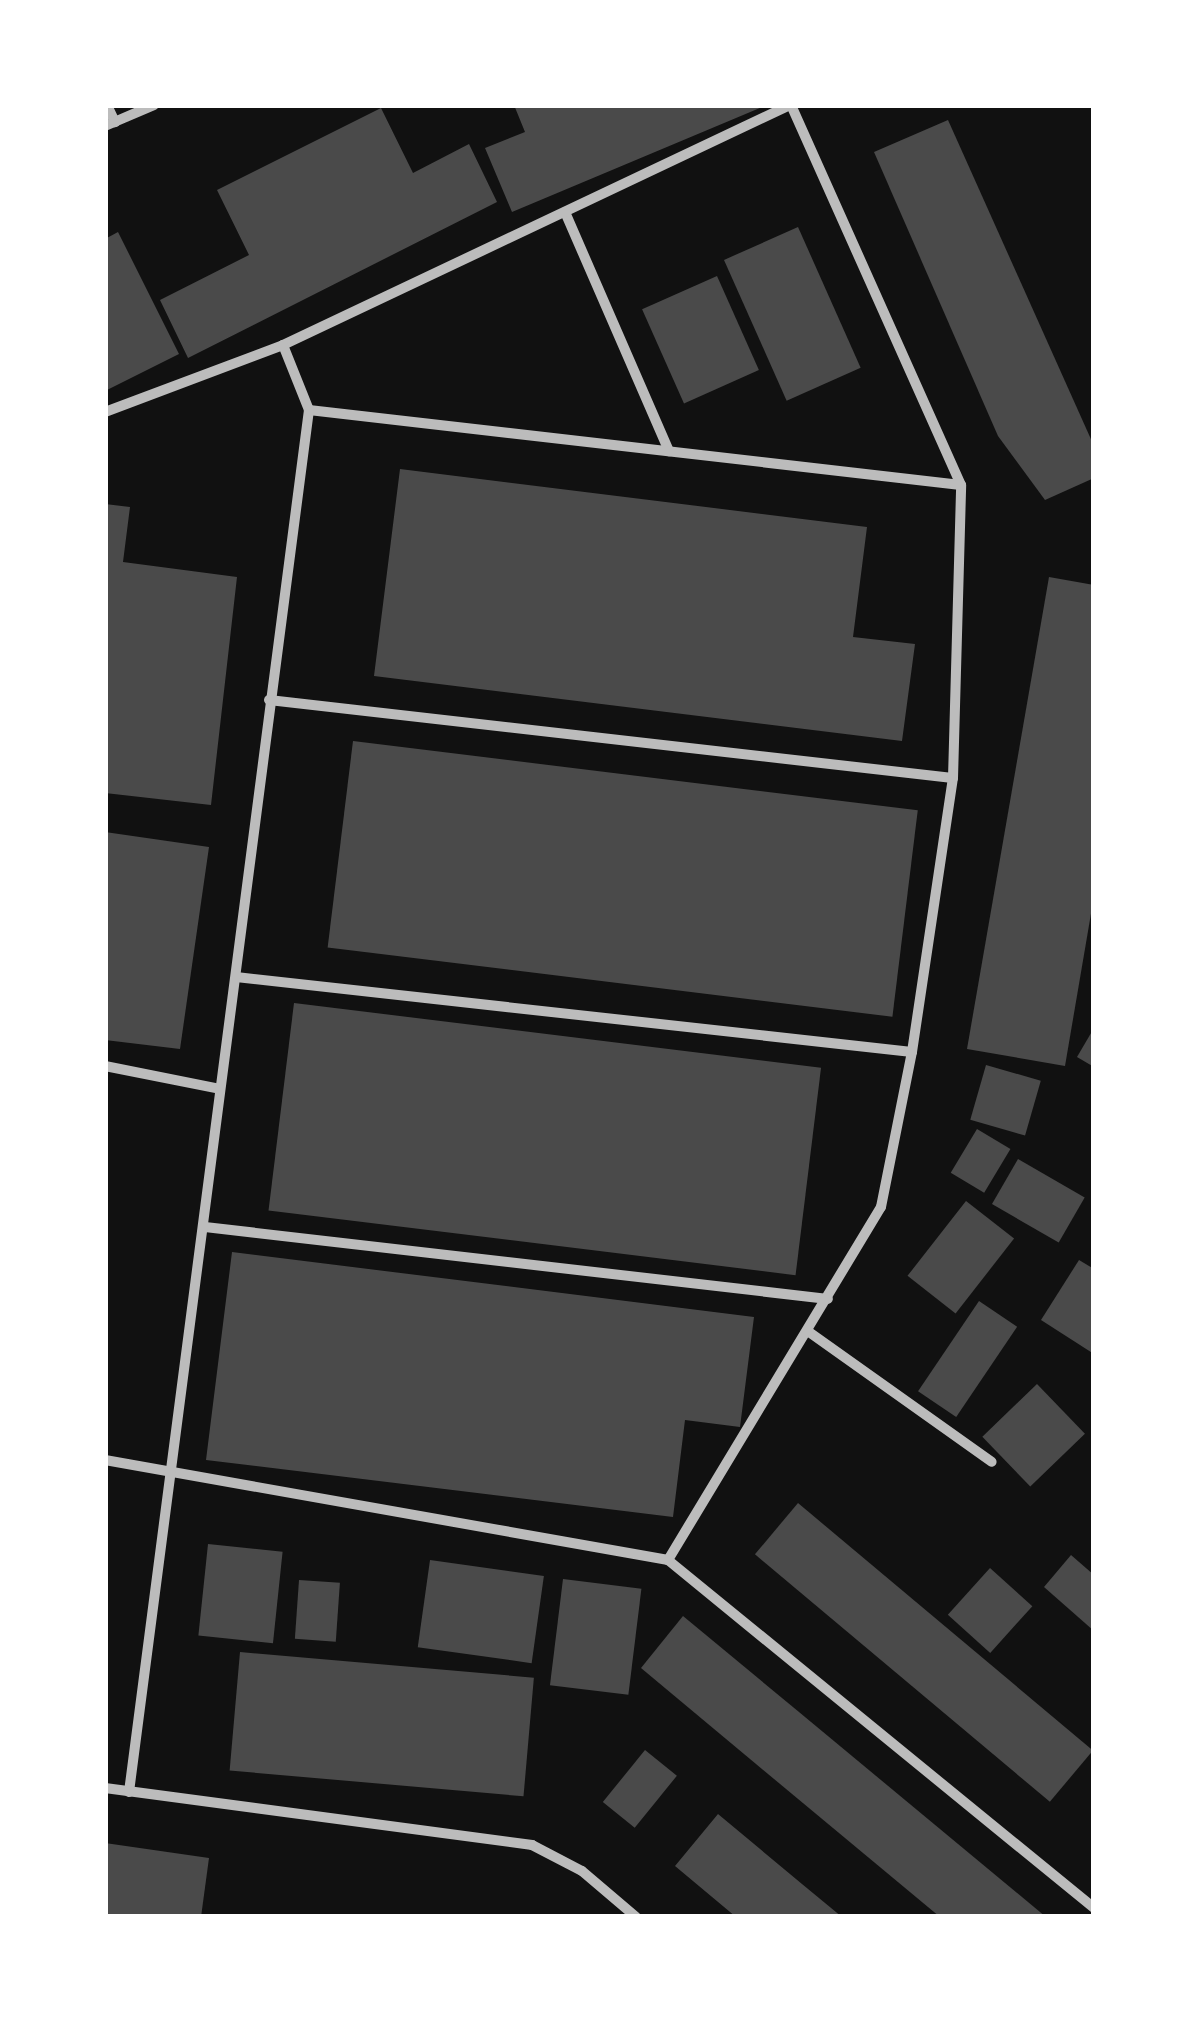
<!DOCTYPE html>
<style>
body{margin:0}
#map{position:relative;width:1199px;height:2022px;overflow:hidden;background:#111;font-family:Mulish,sans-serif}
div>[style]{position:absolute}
.building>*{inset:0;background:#4a4a4a;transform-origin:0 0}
.minor>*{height:10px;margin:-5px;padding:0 5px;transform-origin:5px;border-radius:5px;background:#bcbcbc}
span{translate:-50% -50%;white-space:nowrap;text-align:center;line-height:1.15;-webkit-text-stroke:8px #fff;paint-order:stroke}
.frame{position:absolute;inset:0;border:108px solid #fff;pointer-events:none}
</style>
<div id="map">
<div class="building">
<div style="clip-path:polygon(514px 105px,767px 105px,512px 212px,485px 148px,525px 132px)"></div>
<div style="clip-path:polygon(381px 108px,413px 173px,469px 144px,497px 202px,188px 358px,160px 300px,249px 255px,217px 190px)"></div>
<div style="clip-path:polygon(948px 120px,1094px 446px,1094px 478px,1045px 500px,998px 436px,874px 152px)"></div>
<div style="left:798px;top:227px;width:154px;height:81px;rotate:66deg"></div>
<div style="clip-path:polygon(118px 232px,179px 354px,105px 391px,105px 239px)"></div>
<div style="left:717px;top:276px;width:103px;height:82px;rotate:66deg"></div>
<div style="clip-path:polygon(400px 469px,867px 527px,853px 637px,915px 644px,902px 741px,374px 676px)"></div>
<div style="clip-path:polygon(105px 504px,130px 507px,123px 562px,237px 577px,211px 805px,105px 793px)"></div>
<div style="clip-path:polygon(1049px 577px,1094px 585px,1094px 896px,1065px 1066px,967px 1049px)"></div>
<div style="left:353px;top:741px;width:569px;height:208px;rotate:7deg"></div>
<div style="clip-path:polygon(105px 832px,209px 847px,180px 1049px,105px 1040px)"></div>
<div style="left:294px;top:1003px;width:531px;height:209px;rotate:7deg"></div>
<div style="clip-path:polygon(1094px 1028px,1094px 1067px,1077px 1057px)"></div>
<div style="left:986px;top:1065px;width:57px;height:57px;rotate:16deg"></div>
<div style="left:977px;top:1129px;width:39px;height:51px;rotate:31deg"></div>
<div style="left:1018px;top:1159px;width:77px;height:52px;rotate:30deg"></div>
<div style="left:966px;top:1201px;width:61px;height:95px;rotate:38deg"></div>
<div style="clip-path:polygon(232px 1252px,754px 1317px,740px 1427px,685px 1420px,673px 1517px,206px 1460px)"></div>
<div style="clip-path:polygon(1079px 1260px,1094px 1269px,1094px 1354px,1041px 1320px)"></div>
<div style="left:979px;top:1301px;width:46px;height:109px;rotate:34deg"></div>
<div style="left:1037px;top:1384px;width:69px;height:76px;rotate:46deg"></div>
<div style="left:798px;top:1503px;width:385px;height:67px;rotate:40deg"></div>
<div style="left:208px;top:1544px;width:75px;height:92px;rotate:6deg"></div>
<div style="clip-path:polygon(1071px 1555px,1094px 1575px,1094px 1631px,1044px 1587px)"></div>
<div style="left:430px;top:1560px;width:115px;height:88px;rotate:8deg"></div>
<div style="left:990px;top:1568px;width:57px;height:63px;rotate:42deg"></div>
<div style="left:563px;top:1579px;width:79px;height:107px;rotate:7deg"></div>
<div style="left:299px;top:1580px;width:41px;height:59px;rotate:4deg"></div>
<div style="clip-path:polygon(683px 1616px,799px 1712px,1046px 1917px,940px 1917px,756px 1764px,641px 1668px)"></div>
<div style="left:240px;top:1652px;width:295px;height:119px;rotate:5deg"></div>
<div style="left:645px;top:1750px;width:41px;height:67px;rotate:39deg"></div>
<div style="clip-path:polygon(718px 1814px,802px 1884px,842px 1917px,736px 1917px,675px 1866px)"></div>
<div style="clip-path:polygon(105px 1843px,209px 1858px,201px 1917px,105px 1917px)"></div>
</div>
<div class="minor">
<div style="left:107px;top:105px;width:19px;rotate:65deg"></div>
<div style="left:105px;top:126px;width:53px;rotate:-23.2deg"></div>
<div style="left:565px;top:212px;width:261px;rotate:66.5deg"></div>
<div style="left:309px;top:410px;width:656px;rotate:6.56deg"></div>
<div style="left:105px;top:412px;width:190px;rotate:-20.6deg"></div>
<div style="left:283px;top:345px;width:561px;rotate:-25.33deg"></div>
<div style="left:269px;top:700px;width:688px;rotate:6.51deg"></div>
<div style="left:236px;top:977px;width:680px;rotate:6.33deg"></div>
<div style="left:105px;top:1066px;width:117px;rotate:11.3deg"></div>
<div style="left:205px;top:1227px;width:627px;rotate:6.59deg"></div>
<div style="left:809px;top:1332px;width:224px;rotate:35.4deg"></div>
<div style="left:105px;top:1460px;width:572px;rotate:10.07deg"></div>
<div style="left:668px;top:1560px;width:550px;rotate:39.25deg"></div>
<div style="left:668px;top:1560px;width:412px;rotate:-58.9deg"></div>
<div style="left:881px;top:1207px;width:158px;rotate:-78.7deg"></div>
<div style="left:912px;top:1052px;width:277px;rotate:-81.5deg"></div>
<div style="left:953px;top:778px;width:293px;rotate:-88.4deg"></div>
<div style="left:961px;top:485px;width:416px;rotate:-114.1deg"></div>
<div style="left:105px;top:1788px;width:431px;rotate:7.6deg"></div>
<div style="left:532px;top:1845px;width:56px;rotate:27.5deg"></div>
<div style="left:582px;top:1871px;width:71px;rotate:40.4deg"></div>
<div style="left:129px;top:1792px;width:1394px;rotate:-82.58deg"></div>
<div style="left:309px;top:410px;width:70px;rotate:-111.8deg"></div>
</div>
<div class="frame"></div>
</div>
